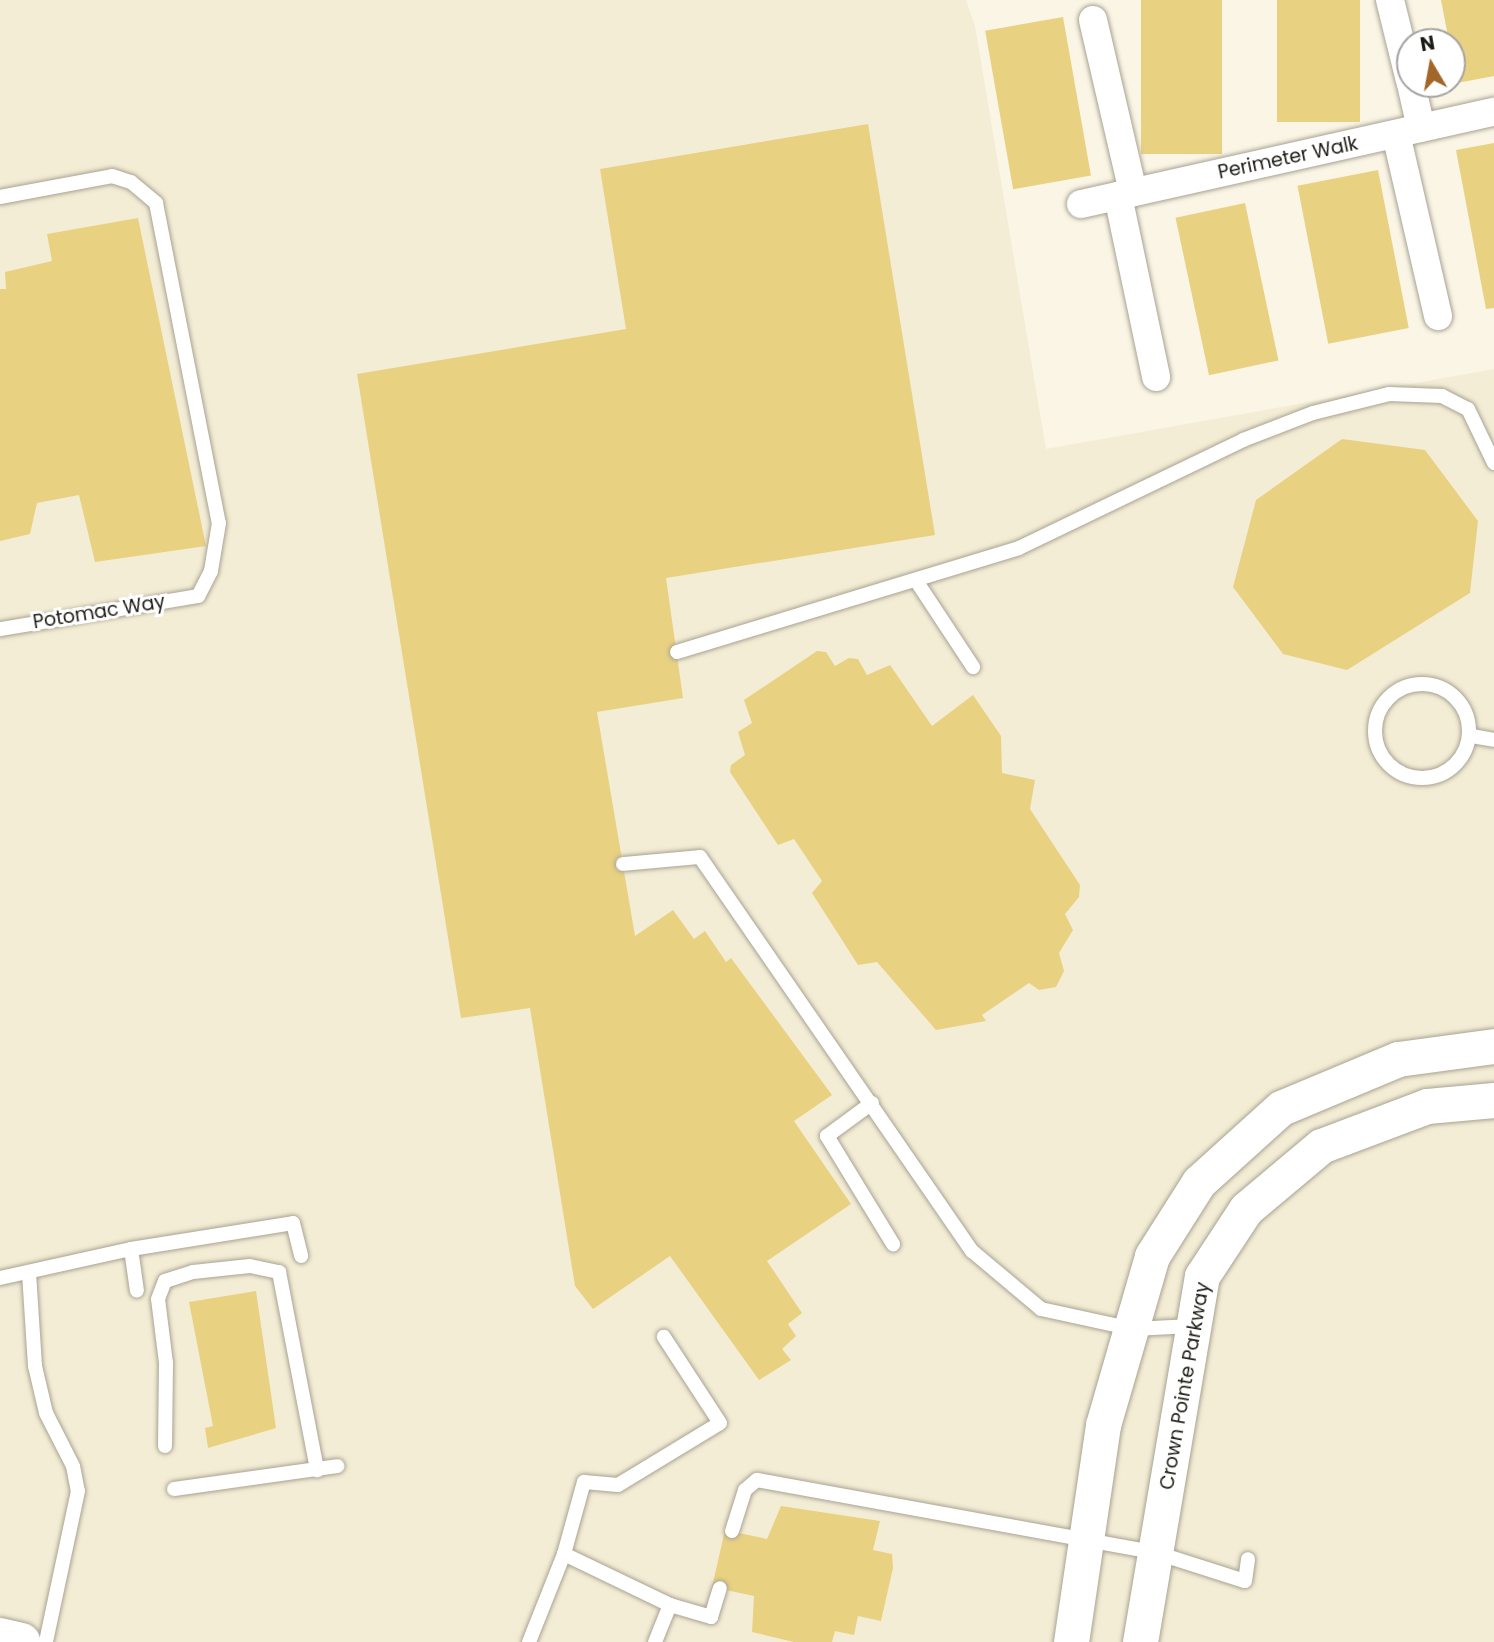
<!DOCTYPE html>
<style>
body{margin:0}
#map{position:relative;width:1494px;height:1642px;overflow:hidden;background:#faf5e5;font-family:Poppins,sans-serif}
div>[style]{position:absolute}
.built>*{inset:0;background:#f4edd5}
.building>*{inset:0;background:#e9d182;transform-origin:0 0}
.roads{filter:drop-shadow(0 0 2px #a8a394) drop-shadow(0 0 2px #a8a394)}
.service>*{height:14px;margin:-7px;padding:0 7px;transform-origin:7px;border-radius:7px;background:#fff}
.service>.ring{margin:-7px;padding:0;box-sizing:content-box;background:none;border:14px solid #fff;border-radius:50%}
.minor>*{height:28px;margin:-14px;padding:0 14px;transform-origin:14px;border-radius:14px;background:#fff}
.tertiary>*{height:35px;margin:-17.5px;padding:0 17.5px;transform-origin:17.5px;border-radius:17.5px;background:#fff}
.secondary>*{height:38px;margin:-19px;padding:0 19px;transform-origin:19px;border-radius:19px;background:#fff}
span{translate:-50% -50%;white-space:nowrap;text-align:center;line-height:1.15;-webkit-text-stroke:6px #fff;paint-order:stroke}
.street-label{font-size:19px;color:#1d1b15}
.north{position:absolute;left:1396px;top:28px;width:70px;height:70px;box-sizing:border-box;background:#fff;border:2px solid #a5a4a1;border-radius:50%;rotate:350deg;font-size:19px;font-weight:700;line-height:28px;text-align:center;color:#1d1b15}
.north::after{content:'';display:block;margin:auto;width:24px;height:32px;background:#a26728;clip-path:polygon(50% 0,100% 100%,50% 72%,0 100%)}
</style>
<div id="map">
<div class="built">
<div style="clip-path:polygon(0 0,966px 0,975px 26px,1046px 449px,1494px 369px,1494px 1642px,0 1642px)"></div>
</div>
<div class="building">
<div style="left:1141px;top:0;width:81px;height:154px"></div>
<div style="left:1277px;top:0;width:83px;height:122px"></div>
<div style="clip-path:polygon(1441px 0,1494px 0,1494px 76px,1457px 83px)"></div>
<div style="left:1063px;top:17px;width:161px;height:79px;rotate:80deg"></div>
<div style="clip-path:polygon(868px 124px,935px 535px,666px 578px,683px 698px,597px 712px,635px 936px,673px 910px,694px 939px,705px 931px,726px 962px,731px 958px,832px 1095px,794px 1121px,851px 1204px,767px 1261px,802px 1313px,788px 1324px,796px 1336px,782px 1349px,791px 1360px,759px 1380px,670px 1256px,593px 1309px,575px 1286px,530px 1008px,461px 1018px,357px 374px,626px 329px,600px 169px)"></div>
<div style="clip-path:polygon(1494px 143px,1494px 308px,1486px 309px,1456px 150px)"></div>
<div style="left:1378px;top:170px;width:161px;height:82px;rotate:79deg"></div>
<div style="left:1245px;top:203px;width:161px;height:71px;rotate:78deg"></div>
<div style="clip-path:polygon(138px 218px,206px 546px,95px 562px,79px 495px,37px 503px,30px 534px,0 541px,0 289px,6px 289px,5px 272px,52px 261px,47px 234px)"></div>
<div style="clip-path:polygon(1342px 439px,1425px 450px,1478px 521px,1470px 593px,1347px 670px,1283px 654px,1233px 587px,1256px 500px)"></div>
<div style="clip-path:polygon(817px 651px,826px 652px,835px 666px,849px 658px,858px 659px,867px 675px,890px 665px,932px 726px,973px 695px,1001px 736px,1002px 773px,1035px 780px,1030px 809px,1080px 885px,1079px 897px,1065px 914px,1073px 930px,1059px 953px,1064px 971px,1056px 987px,1039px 990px,1029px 983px,982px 1015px,986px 1021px,936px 1030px,877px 962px,858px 965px,812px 893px,822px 881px,794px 839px,778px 845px,730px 772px,731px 765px,745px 755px,738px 732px,752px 723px,744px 700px)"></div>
<div style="clip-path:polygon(256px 1291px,276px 1428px,208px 1448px,205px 1428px,213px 1426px,189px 1302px)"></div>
<div style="clip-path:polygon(781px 1506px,880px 1521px,873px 1550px,892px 1554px,893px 1568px,881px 1621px,858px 1616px,854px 1635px,835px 1631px,832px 1642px,794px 1642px,752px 1632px,754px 1596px,712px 1587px,725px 1530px,767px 1539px)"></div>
</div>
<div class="roads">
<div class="service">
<div style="left:0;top:197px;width:114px;rotate:-10.6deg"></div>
<div style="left:112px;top:176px;width:20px;rotate:18deg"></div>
<div style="left:131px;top:182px;width:33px;rotate:40deg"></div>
<div style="left:156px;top:203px;width:326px;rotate:78.9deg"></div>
<div style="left:219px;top:523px;width:49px;rotate:99.5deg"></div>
<div style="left:211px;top:571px;width:28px;rotate:117deg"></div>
<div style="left:198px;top:596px;width:201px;rotate:170.5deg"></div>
<div style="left:917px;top:582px;width:102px;rotate:56.6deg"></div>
<div style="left:677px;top:652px;width:357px;rotate:-16.9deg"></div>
<div style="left:1019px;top:548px;width:249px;rotate:-25.7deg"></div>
<div style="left:1243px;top:440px;width:75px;rotate:-21.1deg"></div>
<div style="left:1313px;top:413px;width:78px;rotate:-14deg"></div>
<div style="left:1389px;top:394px;width:53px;rotate:2.2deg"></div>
<div style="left:1442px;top:396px;width:29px;rotate:27deg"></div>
<div style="left:1468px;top:409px;width:60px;rotate:64.3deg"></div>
<div class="ring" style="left:1375px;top:684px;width:80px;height:80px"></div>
<div style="left:1472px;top:736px;width:22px;rotate:10deg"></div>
<div style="left:623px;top:864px;width:77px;rotate:-5.2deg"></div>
<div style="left:700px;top:857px;width:479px;rotate:55.4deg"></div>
<div style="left:972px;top:1251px;width:90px;rotate:40deg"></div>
<div style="left:1041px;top:1309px;width:94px;rotate:12.3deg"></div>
<div style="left:1133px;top:1329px;width:59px;rotate:-2.9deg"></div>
<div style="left:872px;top:1103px;width:56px;rotate:143.7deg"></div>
<div style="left:827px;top:1136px;width:127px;rotate:58.6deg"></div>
<div style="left:131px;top:1249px;width:42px;rotate:81.9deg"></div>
<div style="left:29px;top:1273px;width:93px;rotate:86.3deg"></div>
<div style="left:35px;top:1366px;width:48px;rotate:76.8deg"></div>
<div style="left:46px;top:1413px;width:59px;rotate:63deg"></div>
<div style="left:73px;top:1466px;width:25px;rotate:79deg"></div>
<div style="left:78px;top:1491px;width:154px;rotate:102deg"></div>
<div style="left:0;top:1278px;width:134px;rotate:-12.5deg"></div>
<div style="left:131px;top:1249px;width:164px;rotate:-9.1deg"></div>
<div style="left:293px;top:1223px;width:34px;rotate:76deg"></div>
<div style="left:165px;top:1446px;width:83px;rotate:-89.3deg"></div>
<div style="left:166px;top:1363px;width:64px;rotate:-97.1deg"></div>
<div style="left:158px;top:1299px;width:19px;rotate:-69deg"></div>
<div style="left:165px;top:1281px;width:29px;rotate:-18deg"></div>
<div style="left:193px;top:1272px;width:57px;rotate:-6deg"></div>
<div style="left:250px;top:1266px;width:30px;rotate:12deg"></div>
<div style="left:279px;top:1272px;width:202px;rotate:79.1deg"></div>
<div style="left:174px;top:1489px;width:165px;rotate:-8deg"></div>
<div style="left:732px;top:1531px;width:43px;rotate:-72.4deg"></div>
<div style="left:745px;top:1490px;width:16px;rotate:-40deg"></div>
<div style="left:757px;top:1480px;width:407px;rotate:10.3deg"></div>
<div style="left:1157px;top:1553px;width:92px;rotate:17.7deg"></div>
<div style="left:1245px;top:1581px;width:22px;rotate:-82deg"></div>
<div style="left:564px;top:1554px;width:75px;rotate:-74.5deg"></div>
<div style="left:584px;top:1482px;width:34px;rotate:5deg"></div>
<div style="left:618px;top:1485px;width:119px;rotate:-31.3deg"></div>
<div style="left:720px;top:1423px;width:103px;rotate:-123.1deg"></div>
<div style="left:529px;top:1642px;width:95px;rotate:-68.3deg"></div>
<div style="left:564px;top:1554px;width:118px;rotate:25.7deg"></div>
<div style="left:670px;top:1605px;width:43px;rotate:16.3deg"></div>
<div style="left:711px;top:1617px;width:30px;rotate:-73deg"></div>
<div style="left:655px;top:1642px;width:40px;rotate:-68deg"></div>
</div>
<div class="minor">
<div style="left:1390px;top:0;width:83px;rotate:76.1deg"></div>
<div style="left:1093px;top:20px;width:177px;rotate:76.9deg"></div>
<div style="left:1411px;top:84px;width:45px;rotate:77.2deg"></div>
<div style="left:1396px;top:134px;width:187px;rotate:77deg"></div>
<div style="left:1118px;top:196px;width:185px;rotate:78.1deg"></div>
<div style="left:1081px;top:204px;width:423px;rotate:-12.6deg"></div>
</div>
<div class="tertiary">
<div style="left:1071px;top:1642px;width:219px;rotate:-81.6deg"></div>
<div style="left:1103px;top:1425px;width:176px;rotate:-73.8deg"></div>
<div style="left:1152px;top:1256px;width:88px;rotate:-57.6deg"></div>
<div style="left:1199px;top:1182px;width:110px;rotate:-42.1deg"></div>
<div style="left:1281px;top:1108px;width:127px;rotate:-22.7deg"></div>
<div style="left:1398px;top:1059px;width:97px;rotate:-7.7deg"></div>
<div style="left:1140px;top:1642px;width:371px;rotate:-80.4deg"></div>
<div style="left:1202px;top:1276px;width:80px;rotate:-56.7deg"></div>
<div style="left:1246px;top:1209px;width:98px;rotate:-40deg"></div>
<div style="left:1321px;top:1146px;width:113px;rotate:-20.7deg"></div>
<div style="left:1427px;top:1106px;width:67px;rotate:-5.1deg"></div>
</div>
<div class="secondary">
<div style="left:0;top:1637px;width:22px;rotate:13deg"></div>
</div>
</div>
<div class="street-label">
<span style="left:1288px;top:158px;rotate:-12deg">Perimeter Walk</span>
<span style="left:99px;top:612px;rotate:-9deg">Potomac Way</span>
<span style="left:1185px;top:1386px;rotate:-80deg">Crown Pointe Parkway</span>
</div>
<div class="north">N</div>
</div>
